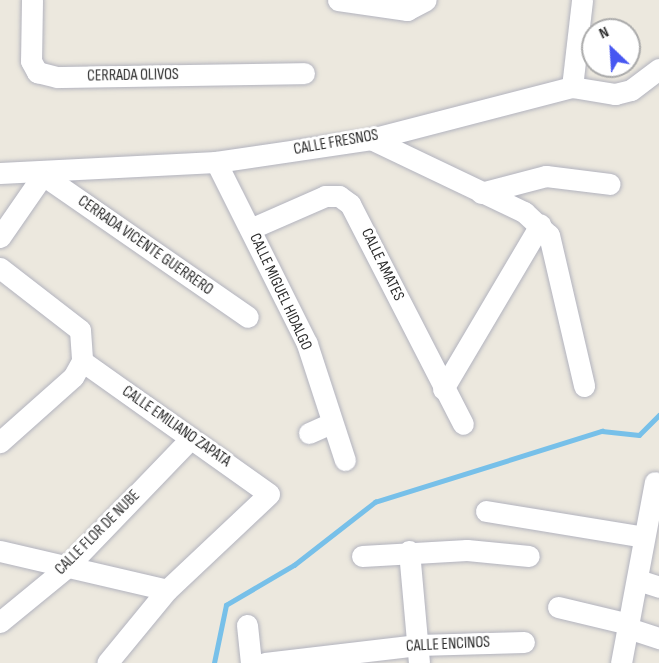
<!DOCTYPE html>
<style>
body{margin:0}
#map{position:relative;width:659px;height:663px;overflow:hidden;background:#ece8de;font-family:"Sofia Sans Condensed",sans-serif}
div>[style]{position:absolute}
.stream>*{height:4.5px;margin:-2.25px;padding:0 2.25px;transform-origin:2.25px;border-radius:2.25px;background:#77c0e9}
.roads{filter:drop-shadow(0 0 2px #b2b3be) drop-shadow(0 0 2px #b2b3be)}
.minor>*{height:21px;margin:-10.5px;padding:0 10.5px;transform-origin:10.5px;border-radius:10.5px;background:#fff}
span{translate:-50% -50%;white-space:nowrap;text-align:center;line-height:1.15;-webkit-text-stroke:6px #fff;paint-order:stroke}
.street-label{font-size:16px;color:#2b2b2b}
.north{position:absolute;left:581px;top:18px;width:60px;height:60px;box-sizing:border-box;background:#fff;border:2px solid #aaa;border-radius:50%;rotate:335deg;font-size:16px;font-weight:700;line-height:24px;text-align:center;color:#2b2b2b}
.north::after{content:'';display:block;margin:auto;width:21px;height:27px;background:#4757f1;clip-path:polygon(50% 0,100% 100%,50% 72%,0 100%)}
</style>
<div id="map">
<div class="stream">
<div style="left:214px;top:663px;width:59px;rotate:-78.3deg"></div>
<div style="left:226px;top:605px;width:79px;rotate:-30.5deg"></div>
<div style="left:294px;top:565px;width:103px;rotate:-37.9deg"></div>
<div style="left:375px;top:502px;width:238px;rotate:-17.4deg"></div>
<div style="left:602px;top:431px;width:37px;rotate:6deg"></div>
<div style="left:639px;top:435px;width:28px;rotate:-45deg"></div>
</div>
<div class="roads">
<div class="minor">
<div style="left:32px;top:0;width:61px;rotate:90.9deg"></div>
<div style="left:31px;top:61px;width:13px;rotate:61deg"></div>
<div style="left:37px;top:72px;width:21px;rotate:14deg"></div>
<div style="left:57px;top:77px;width:247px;rotate:-0.9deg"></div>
<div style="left:338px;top:0;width:70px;rotate:8.2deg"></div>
<div style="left:407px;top:10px;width:21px;rotate:-28deg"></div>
<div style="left:572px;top:87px;width:88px;rotate:-83.4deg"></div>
<div style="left:371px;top:139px;width:170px;rotate:25.5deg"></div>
<div style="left:524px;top:212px;width:34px;rotate:43deg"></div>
<div style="left:549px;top:235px;width:155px;rotate:76.9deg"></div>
<div style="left:216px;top:162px;width:203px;rotate:63.4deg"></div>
<div style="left:307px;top:344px;width:122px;rotate:71.9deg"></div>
<div style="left:0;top:173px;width:216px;rotate:-2.9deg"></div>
<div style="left:216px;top:162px;width:157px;rotate:-8.4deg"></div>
<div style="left:371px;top:139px;width:208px;rotate:-14.5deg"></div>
<div style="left:572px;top:87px;width:44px;rotate:9.2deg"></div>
<div style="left:615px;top:94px;width:16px;rotate:-14deg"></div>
<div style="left:631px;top:90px;width:35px;rotate:-37deg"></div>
<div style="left:481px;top:193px;width:67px;rotate:-14.7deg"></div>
<div style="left:546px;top:176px;width:64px;rotate:7.1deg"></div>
<div style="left:250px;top:229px;width:82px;rotate:-23.7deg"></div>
<div style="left:325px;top:196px;width:14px"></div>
<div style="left:339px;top:196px;width:14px;rotate:36deg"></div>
<div style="left:350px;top:204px;width:247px;rotate:62.8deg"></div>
<div style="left:0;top:237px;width:75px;rotate:-55.3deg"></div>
<div style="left:43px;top:175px;width:249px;rotate:34.7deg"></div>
<div style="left:0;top:268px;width:101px;rotate:37.8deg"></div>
<div style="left:80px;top:330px;width:31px;rotate:86deg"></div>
<div style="left:82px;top:361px;width:18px;rotate:119deg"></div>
<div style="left:73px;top:377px;width:98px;rotate:138.3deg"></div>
<div style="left:82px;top:361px;width:229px;rotate:35.4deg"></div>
<div style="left:269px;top:494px;width:140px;rotate:136.7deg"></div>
<div style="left:167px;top:590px;width:94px;rotate:129.4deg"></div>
<div style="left:443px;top:389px;width:191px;rotate:-59.4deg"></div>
<div style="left:309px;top:433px;width:22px;rotate:-24deg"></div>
<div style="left:486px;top:511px;width:160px;rotate:9.3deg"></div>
<div style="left:0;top:551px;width:171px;rotate:13.1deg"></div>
<div style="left:409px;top:551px;width:112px;rotate:84.9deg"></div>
<div style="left:362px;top:556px;width:105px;rotate:-3.3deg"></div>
<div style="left:467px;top:550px;width:62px;rotate:5.5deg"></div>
<div style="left:638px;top:580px;width:22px;rotate:18deg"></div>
<div style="left:558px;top:607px;width:73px;rotate:13.5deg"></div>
<div style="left:0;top:622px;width:87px;rotate:-39.4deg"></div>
<div style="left:67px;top:567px;width:179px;rotate:-46.1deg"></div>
<div style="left:247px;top:625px;width:38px;rotate:84deg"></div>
<div style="left:628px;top:628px;width:33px;rotate:18deg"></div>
<div style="left:265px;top:663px;width:154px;rotate:-6.7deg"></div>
<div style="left:418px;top:645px;width:106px;rotate:-1.6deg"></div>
<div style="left:621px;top:663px;width:184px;rotate:-79.4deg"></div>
</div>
</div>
<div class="street-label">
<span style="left:133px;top:76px;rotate:-1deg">CERRADA OLIVOS</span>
<span style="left:336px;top:143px;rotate:-10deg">CALLE FRESNOS</span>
<span style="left:145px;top:246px;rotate:35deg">CERRADA VICENTE GUERRERO</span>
<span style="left:382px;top:265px;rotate:64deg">CALLE AMATES</span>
<span style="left:280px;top:292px;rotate:65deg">CALLE MIGUEL HIDALGO</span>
<span style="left:176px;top:427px;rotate:35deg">CALLE EMILIANO ZAPATA</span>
<span style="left:98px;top:533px;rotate:-45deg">CALLE FLOR DE NUBE</span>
<span style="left:448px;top:645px;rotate:-3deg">CALLE ENCINOS</span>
</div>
<div class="north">N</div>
</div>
